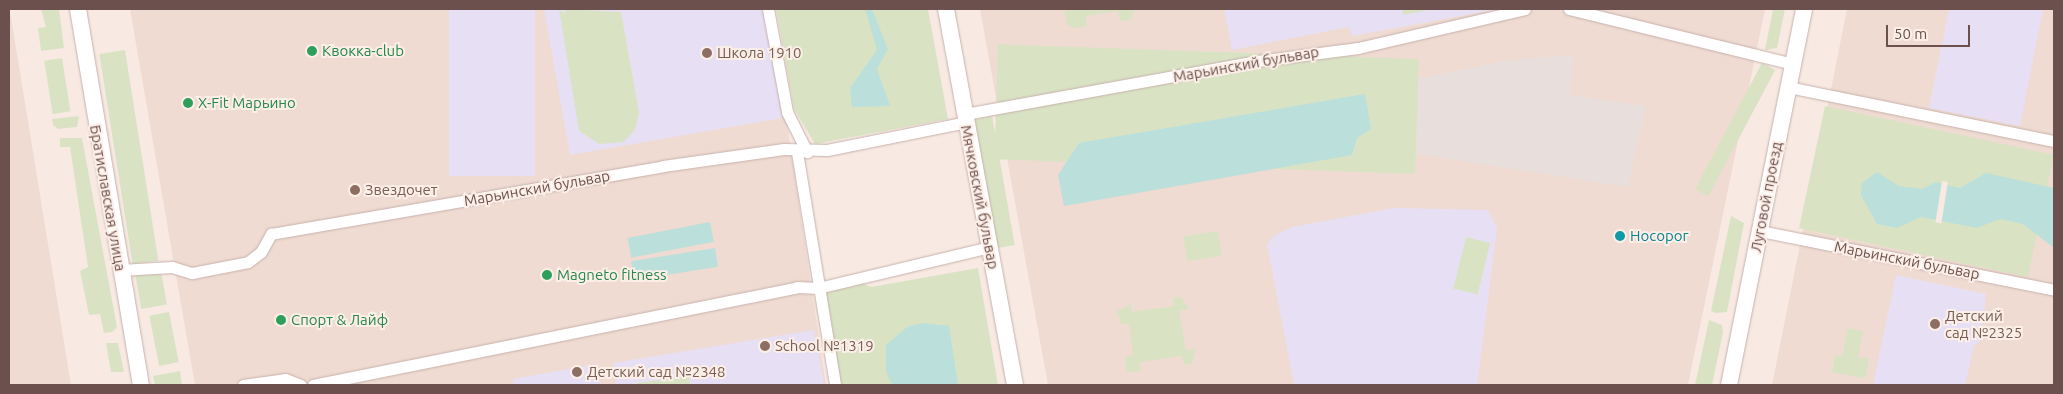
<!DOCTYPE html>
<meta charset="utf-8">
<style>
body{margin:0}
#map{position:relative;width:2063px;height:394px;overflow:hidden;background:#f8eae3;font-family:Ubuntu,sans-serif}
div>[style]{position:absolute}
.residential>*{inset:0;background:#efdbd2}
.industrial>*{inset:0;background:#e8dfdd}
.education>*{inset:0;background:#e7e0f4;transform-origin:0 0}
.green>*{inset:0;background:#d9e3c4;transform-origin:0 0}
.water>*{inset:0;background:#bbdfda;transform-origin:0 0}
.pier>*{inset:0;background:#f8eae3;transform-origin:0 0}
.roads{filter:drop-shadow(0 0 1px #c7b1ac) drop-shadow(0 0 1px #c7b1ac)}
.street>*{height:11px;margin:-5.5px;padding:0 5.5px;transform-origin:5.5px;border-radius:5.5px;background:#fff}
.secondary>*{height:16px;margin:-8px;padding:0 8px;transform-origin:8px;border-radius:8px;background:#fff}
.dots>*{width:14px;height:14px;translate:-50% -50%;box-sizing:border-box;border:2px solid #fcefe8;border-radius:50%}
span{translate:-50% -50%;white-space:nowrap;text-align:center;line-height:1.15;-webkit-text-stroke:4px #fcefe8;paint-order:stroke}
.leisure-label{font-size:15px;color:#27864d}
.left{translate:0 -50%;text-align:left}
.education-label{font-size:15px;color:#785e54}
.street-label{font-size:15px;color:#6c504d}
.culture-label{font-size:15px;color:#0d838f}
.frame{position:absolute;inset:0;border:10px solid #6c504d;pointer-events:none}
.scale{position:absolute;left:1886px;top:25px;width:84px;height:22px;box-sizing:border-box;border:2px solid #6c504d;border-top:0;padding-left:6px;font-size:15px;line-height:18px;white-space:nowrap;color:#6c504d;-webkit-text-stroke:4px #fcefe8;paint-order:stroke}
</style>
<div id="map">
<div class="residential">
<div style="clip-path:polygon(130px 9px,770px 9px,826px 385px,195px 385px)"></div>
<div style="clip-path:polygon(980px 9px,1765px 9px,1688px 385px,1048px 385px)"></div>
<div style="clip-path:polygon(1847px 9px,2054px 9px,2054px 385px,1772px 385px)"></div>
<div style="clip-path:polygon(9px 13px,11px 17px,71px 385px,9px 385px)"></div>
</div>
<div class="industrial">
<div style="clip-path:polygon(1574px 55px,1570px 95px,1646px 106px,1628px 187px,1412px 153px,1417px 79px,1505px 61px)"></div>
</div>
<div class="education">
<div style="left:449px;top:9px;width:86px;height:167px"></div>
<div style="clip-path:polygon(544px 9px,763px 9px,782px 118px,570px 155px)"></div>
<div style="clip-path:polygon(1224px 9px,1499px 9px,1352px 36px,1349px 27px,1232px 50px)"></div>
<div style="clip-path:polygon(1949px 9px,2043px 9px,2020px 126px,1929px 108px)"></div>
<div style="clip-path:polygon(1394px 208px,1488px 210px,1497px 228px,1477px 385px,1294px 385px,1267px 244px,1274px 236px,1292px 227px)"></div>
<div style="clip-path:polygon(1896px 275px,1986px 294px,1980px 342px,1974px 345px,1965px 385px,1873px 385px)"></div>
<div style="clip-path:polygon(814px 330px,824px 385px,616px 385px,613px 363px)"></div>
<div style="clip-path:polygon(597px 364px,601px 385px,514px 385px,513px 379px)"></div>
</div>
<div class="green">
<div style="clip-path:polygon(41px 9px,59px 9px,64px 48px,41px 51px,38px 28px,46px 27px)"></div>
<div style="clip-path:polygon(559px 9px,564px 13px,566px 9px,621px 12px,639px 113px,635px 130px,623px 142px,599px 144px,579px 131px)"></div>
<div style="clip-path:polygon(776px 9px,928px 9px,948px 119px,815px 144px,794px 109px)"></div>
<div style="clip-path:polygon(1135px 9px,1131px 20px,1120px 21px,1118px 11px,1086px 16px,1087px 26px,1074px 28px,1067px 24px,1064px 10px)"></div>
<div style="clip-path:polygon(1402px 9px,1434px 9px,1403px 15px)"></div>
<div style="clip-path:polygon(1773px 9px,1785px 9px,1777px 48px,1765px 50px)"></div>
<div style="left:125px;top:50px;width:213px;height:26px;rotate:81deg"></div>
<div style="left:62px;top:58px;width:54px;height:18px;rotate:81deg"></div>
<div style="left:1419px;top:59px;width:115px;height:421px;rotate:92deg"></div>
<div style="left:1762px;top:63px;width:15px;height:143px;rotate:28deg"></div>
<div style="left:1825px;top:106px;width:234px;height:125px;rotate:12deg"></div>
<div style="clip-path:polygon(79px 116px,77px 127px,58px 129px,53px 125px,52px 119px)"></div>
<div style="left:992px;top:116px;width:131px;height:18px;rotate:80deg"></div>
<div style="clip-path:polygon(60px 138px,82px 138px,117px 327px,112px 332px,104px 333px,100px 314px,89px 315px,80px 271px,88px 267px,70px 147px,60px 147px)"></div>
<div style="clip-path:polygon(1731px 216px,1744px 223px,1727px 312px,1716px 313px,1711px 311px)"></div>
<div style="left:1218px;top:231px;width:25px;height:35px;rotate:81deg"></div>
<div style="left:1466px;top:237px;width:25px;height:53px;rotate:14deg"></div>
<div style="clip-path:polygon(978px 268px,998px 385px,840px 385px,824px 292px,857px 281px,871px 287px)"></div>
<div style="left:161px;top:271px;width:34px;height:26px;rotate:80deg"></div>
<div style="clip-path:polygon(1181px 297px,1189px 309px,1179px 311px,1186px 350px,1196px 349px,1192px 364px,1184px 365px,1182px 356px,1140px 362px,1141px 371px,1127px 372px,1125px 357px,1133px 355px,1129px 324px,1121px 324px,1117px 311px,1131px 304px,1132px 312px,1174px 306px,1173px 298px)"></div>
<div style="left:169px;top:312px;width:51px;height:20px;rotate:79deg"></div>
<div style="clip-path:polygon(1709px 320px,1722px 325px,1723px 332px,1712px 385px,1695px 385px)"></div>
<div style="clip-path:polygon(1848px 328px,1863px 331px,1858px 357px,1869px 359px,1865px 378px,1832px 372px,1835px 355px,1842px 356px)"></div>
<div style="clip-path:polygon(106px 343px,118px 343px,124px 372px,111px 372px)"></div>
<div style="clip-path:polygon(180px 371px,182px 385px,155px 385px,153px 376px)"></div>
<div style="clip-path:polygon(689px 376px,690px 385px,637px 385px,637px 383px)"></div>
</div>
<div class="water">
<div style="clip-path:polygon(865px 9px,872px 9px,888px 49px,877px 69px,890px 106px,852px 107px,850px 88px,877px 50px)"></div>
<div style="clip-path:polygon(1365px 94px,1371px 129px,1357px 138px,1352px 155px,1064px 206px,1058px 175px,1079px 143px)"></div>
<div style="clip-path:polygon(1877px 172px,1899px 186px,1922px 189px,1936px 182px,1960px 188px,1986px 173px,2054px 188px,2054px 248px,2023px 224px,2000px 219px,1977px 228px,1921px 217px,1897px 228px,1877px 224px,1861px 195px,1862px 183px)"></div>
<div style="left:710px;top:222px;width:20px;height:84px;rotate:79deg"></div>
<div style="left:715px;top:248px;width:19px;height:85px;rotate:81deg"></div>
<div style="clip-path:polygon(923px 323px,949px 326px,958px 385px,892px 385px,886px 372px,886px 345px,907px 327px)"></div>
</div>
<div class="pier">
<div style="left:1942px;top:181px;width:6px;height:42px;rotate:9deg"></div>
</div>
<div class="roads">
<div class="street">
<div style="left:768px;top:9px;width:105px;rotate:79.5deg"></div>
<div style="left:787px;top:112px;width:45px;rotate:63.4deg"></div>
<div style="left:1569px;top:9px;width:231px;rotate:13.8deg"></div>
<div style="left:1788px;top:87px;width:271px;rotate:11.5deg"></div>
<div style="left:965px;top:114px;width:290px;rotate:-10.3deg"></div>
<div style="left:1250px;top:62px;width:109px;rotate:-7.4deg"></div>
<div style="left:1358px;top:48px;width:171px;rotate:-13.1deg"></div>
<div style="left:797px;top:152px;width:236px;rotate:80.7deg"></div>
<div style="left:1760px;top:231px;width:300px;rotate:11.3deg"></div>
<div style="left:120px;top:270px;width:52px;rotate:-3.3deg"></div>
<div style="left:172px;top:267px;width:21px;rotate:17deg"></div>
<div style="left:192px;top:273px;width:57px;rotate:-11.1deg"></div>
<div style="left:248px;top:262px;width:16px;rotate:-38deg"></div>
<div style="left:261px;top:252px;width:21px;rotate:-61deg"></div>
<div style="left:271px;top:234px;width:398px;rotate:-9.8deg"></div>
<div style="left:663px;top:166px;width:122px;rotate:-8deg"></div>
<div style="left:784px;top:149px;width:43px;rotate:1.3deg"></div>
<div style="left:827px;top:150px;width:143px;rotate:-11.3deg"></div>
<div style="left:243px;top:385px;width:42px;rotate:-8.1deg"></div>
<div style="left:285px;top:379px;width:17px;rotate:21deg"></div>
<div style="left:313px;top:385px;width:494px;rotate:-11.4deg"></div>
<div style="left:797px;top:287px;width:21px;rotate:3deg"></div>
<div style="left:818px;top:288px;width:177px;rotate:-13.4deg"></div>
</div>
<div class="secondary">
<div style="left:78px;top:9px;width:381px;rotate:80.5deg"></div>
<div style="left:946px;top:9px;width:382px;rotate:79.6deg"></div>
<div style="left:1729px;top:385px;width:383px;rotate:-78.7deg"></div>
</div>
</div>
<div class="dots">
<div style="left:312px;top:51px;background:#2e9e5b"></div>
<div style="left:707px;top:53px;background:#8d6e63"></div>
<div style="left:188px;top:103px;background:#2e9e5b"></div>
<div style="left:355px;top:190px;background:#8d6e63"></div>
<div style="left:1620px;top:236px;background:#0f9aa8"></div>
<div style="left:547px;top:275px;background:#2e9e5b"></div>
<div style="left:281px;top:320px;background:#2e9e5b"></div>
<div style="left:1935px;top:324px;background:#8d6e63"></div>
<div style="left:765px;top:346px;background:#8d6e63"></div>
<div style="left:577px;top:372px;background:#8d6e63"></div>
</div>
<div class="leisure-label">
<span class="left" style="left:322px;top:51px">Квокка-club</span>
<span class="left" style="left:198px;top:103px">X-Fit Марьино</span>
<span class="left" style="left:557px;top:275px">Magneto fitness</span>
<span class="left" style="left:291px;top:320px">Спорт &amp; Лайф</span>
</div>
<div class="education-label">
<span class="left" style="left:717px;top:53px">Школа 1910</span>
<span class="left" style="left:365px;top:190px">Звездочет</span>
<span class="left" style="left:1945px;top:324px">Детский<br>сад №2325</span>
<span class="left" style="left:775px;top:346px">School №1319</span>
<span class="left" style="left:587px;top:372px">Детский сад №2348</span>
</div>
<div class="street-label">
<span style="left:1246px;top:64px;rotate:-10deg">Марьинский бульвар</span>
<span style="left:537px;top:188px;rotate:-10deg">Марьинский бульвар</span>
<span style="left:980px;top:197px;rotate:79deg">Мячковский бульвар</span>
<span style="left:1766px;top:197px;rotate:-79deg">Луговой проезд</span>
<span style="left:108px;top:198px;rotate:80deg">Братиславская улица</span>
<span style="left:1907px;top:260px;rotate:11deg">Марьинский бульвар</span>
</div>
<div class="culture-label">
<span class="left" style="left:1630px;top:236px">Носорог</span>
</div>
<div class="frame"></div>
<div class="scale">50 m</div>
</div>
